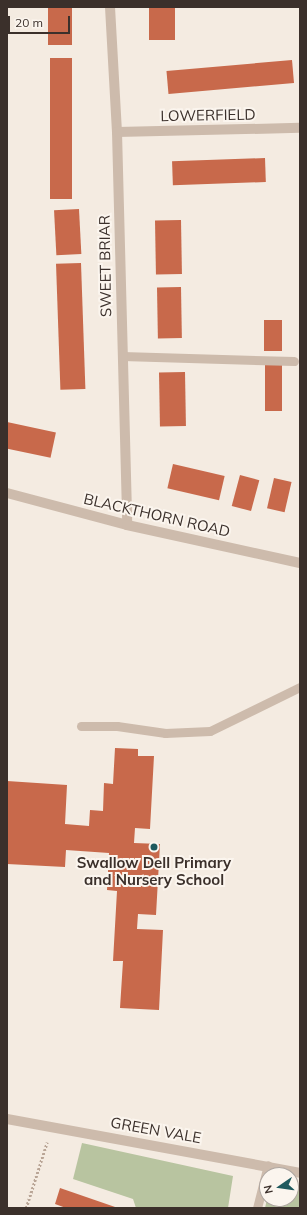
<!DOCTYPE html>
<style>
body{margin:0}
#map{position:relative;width:307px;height:1215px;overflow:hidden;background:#f4ebe1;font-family:Mulish,sans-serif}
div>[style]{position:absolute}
.green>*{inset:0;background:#b8c4a0}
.building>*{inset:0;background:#c8694b;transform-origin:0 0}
.path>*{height:2.5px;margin-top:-1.25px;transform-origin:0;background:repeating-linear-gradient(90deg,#b9a596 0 2px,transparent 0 4px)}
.lane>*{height:9px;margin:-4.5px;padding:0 4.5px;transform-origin:4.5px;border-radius:4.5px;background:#cdbbac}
.street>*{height:10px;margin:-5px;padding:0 5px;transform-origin:5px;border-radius:5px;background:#cdbbac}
.dots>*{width:11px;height:11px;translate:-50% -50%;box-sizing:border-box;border:2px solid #fbf5ee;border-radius:50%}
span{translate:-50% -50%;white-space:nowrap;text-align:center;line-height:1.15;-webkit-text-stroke:4px #fbf5ee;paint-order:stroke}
.street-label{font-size:15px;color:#3b302b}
.poi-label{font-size:15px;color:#3b302b;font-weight:700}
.frame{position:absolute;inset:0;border:8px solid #3b302b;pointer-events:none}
.north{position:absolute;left:259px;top:1167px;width:40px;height:40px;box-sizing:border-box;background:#fbf5ee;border:1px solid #aea6a0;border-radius:50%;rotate:257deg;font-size:11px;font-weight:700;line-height:16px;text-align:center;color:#3b302b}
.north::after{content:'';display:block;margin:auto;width:14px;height:18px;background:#1f5a5e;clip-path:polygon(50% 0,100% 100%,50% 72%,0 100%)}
.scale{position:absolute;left:8px;top:16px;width:62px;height:18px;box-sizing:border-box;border:2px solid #3b302b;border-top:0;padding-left:5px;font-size:12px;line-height:14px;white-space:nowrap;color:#3b302b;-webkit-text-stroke:3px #fbf5ee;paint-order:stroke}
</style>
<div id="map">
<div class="green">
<div style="clip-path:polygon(82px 1143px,233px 1176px,228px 1208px,136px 1208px,133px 1199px,73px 1179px)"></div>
<div style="clip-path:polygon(291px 1188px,300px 1190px,300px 1208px,265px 1208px,267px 1199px,291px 1199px)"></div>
</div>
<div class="building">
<div style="left:48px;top:7px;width:24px;height:38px"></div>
<div style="left:149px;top:7px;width:26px;height:33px"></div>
<div style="left:50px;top:58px;width:22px;height:141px"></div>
<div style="left:292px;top:60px;width:23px;height:126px;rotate:85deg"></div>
<div style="left:265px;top:158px;width:24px;height:93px;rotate:88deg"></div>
<div style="left:79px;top:209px;width:45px;height:25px;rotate:87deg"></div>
<div style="left:181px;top:220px;width:54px;height:26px;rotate:89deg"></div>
<div style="left:81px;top:263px;width:126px;height:25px;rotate:88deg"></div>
<div style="left:181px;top:287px;width:51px;height:24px;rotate:89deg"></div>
<div style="left:264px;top:320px;width:18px;height:31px"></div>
<div style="left:265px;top:364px;width:17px;height:47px"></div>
<div style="left:185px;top:372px;width:54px;height:26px;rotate:89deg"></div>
<div style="left:7px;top:422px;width:50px;height:26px;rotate:12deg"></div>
<div style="left:173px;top:464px;width:53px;height:25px;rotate:13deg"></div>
<div style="left:240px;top:475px;width:20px;height:32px;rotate:15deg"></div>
<div style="left:274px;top:478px;width:18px;height:31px;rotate:13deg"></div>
<div style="clip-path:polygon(115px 748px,138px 749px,138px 756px,154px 756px,150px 829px,135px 828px,134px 843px,160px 844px,156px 915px,138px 914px,137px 929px,163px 930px,159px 1010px,120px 1008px,123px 961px,113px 961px,117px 891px,107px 890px,109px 853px,66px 850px,65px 867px,7px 864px,7px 781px,67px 785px,65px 824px,89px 826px,90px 810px,103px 811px,104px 783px,113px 784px)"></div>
<div style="clip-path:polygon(60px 1188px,118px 1208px,66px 1208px,55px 1204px)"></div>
</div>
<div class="path">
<div style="left:26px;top:1208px;width:69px;rotate:-72.3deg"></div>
</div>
<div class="lane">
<div style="left:122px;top:356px;width:172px;rotate:1.7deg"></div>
<div style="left:81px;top:726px;width:36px"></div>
<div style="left:117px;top:726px;width:49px;rotate:8.3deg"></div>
<div style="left:165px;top:733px;width:45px;rotate:-2.5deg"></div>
<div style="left:210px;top:731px;width:100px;rotate:-26.1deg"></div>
<div style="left:257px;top:1208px;width:44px;rotate:-75.7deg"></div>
</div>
<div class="street">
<div style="left:110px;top:7px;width:125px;rotate:86.8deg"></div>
<div style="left:117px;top:132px;width:393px;rotate:88.5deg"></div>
<div style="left:117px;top:132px;width:183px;rotate:-1.3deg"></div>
<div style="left:7px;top:493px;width:124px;rotate:14.9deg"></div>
<div style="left:127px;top:525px;width:177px;rotate:12.4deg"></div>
<div style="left:7px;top:1119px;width:298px;rotate:10.4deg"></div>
</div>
<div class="dots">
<div style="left:154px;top:847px;background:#1f5a5e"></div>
</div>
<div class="street-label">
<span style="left:208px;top:115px;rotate:-1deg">LOWERFIELD</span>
<span style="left:105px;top:266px;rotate:-91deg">SWEET BRIAR</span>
<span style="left:157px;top:515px;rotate:13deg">BLACKTHORN ROAD</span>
<span style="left:156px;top:1130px;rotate:10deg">GREEN VALE</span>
</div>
<div class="poi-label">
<span style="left:154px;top:871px">Swallow Dell Primary<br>and Nursery School</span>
</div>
<div class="frame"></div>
<div class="north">N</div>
<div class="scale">20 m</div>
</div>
